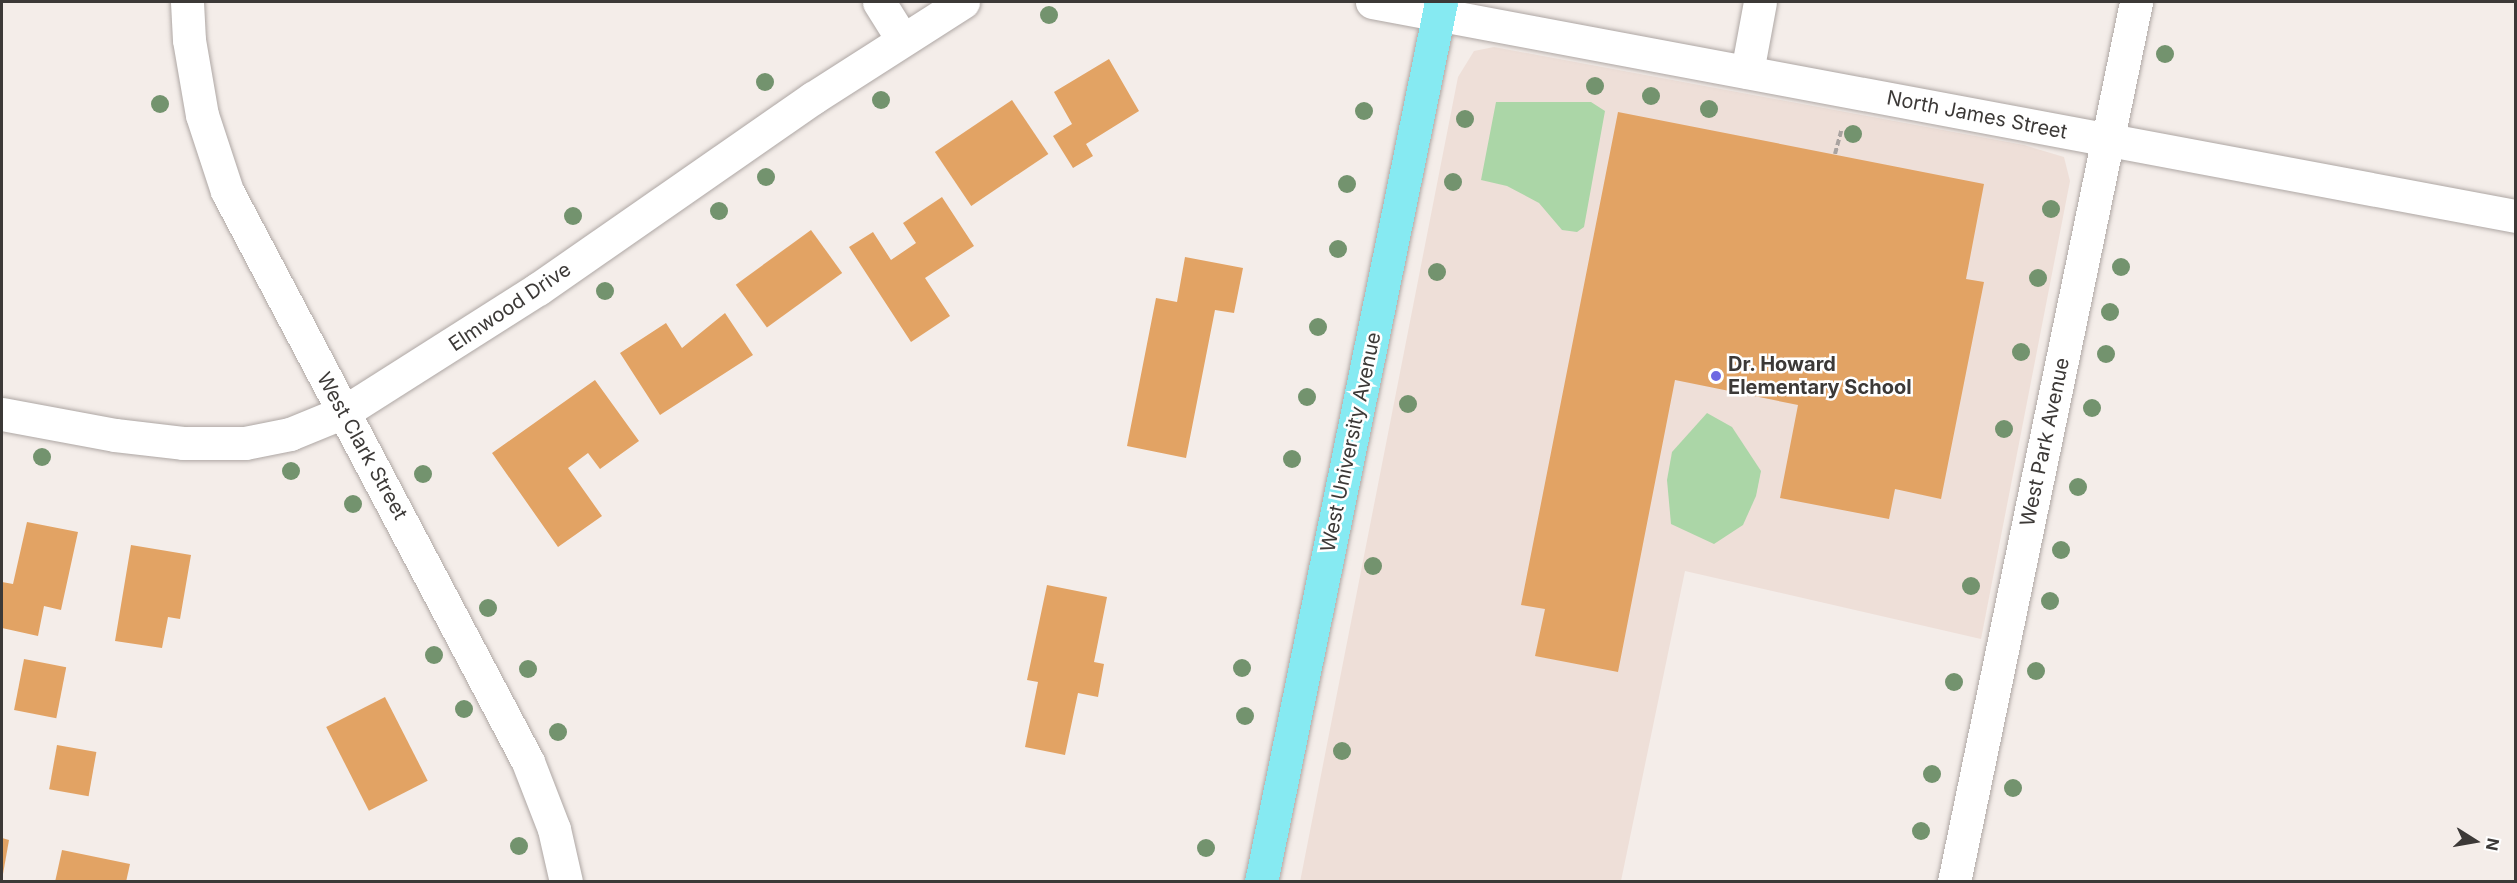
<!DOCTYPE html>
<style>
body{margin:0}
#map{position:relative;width:2517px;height:883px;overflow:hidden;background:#f4ede9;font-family:Inter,sans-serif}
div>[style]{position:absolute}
.built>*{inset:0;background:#eedfd8}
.green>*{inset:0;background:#abd6a7}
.building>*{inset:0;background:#e2a364;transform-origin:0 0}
.path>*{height:4px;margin-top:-2px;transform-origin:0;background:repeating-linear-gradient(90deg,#a9a3a0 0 6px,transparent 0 9px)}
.roads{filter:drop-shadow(0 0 2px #aea7a4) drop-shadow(0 0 2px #aea7a4)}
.minor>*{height:33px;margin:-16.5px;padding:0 16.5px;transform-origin:16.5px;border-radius:16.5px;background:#fff}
.major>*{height:33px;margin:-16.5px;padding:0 16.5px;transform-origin:16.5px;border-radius:16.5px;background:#86eaf2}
.trees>*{width:18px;height:18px;margin:-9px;border-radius:50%;background:#73936e}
.dots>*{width:16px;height:16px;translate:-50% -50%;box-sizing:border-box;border:3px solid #fff;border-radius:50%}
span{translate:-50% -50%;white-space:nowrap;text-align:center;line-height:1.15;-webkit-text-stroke:5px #fff;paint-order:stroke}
.street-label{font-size:20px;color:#3c3937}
.poi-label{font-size:20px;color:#3c3937;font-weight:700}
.left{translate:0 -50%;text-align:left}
.frame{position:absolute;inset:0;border:3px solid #3c3937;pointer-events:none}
.north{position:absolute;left:2445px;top:811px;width:60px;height:60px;-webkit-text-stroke:4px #fff;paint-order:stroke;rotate:101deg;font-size:16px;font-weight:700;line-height:24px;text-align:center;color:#3c3937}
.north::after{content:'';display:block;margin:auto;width:21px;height:27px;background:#3c3937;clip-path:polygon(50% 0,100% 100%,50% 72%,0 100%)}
</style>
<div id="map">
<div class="built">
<div style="clip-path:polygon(1494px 47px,2024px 145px,2064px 157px,2070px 181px,1981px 639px,1685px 571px,1621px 881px,1300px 882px,1458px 77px,1474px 51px)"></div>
</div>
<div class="green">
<div style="clip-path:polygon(1496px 102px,1591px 102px,1605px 111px,1584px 227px,1577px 232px,1562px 230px,1539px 203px,1507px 186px,1481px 180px)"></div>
<div style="clip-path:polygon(1707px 413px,1732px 427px,1761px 471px,1756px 496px,1743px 525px,1714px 544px,1671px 524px,1667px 480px,1672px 452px)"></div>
</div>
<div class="building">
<div style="clip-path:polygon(1109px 59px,1139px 111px,1086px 144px,1093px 156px,1073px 168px,1053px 136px,1072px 124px,1054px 92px)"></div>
<div style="left:1012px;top:100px;width:65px;height:93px;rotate:56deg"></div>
<div style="clip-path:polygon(1618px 112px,1984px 184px,1966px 279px,1984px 282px,1941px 499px,1895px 489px,1889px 519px,1780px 498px,1798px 405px,1675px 380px,1618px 672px,1535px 656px,1545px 609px,1521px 605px)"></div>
<div style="clip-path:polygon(942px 197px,974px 246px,925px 278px,950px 316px,911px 342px,849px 247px,873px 232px,891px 260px,916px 243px,903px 223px)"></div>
<div style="left:811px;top:230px;width:53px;height:93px;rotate:54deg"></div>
<div style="clip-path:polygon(1185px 257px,1243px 268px,1234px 313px,1215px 310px,1186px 458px,1127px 446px,1156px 298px,1177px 302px)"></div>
<div style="clip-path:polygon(725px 313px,753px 355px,660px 415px,620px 353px,666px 323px,682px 348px)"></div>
<div style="clip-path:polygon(595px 380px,639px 441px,600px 469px,588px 453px,568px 468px,602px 516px,558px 547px,492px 453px)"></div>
<div style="clip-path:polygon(27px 522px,78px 532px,61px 610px,44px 606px,38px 636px,2px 628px,2px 582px,13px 584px)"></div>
<div style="clip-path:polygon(131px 545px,191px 555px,180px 619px,168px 617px,162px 648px,115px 641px)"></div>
<div style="clip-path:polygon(1047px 585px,1107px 597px,1094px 662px,1104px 664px,1098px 697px,1078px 693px,1065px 755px,1025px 747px,1038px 682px,1027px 680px)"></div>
<div style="left:24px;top:659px;width:43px;height:52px;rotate:11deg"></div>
<div style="left:385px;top:697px;width:94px;height:66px;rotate:63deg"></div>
<div style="left:57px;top:745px;width:40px;height:45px;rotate:10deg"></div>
<div style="clip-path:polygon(2px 838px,9px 840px,3px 874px,2px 874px)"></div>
<div style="clip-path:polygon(62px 850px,130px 864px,126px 882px,55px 882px)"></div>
</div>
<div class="path">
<div style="left:1835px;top:154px;width:24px;rotate:-75deg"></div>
</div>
<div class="roads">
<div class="minor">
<div style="left:187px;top:2px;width:38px;rotate:87deg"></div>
<div style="left:189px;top:40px;width:76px;rotate:80.2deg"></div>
<div style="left:202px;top:115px;width:80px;rotate:71.8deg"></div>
<div style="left:227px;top:191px;width:645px;rotate:62.2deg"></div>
<div style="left:528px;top:762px;width:72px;rotate:68.8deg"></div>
<div style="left:554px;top:829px;width:54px;rotate:77.2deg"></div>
<div style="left:879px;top:2px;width:44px;rotate:58.1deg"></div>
<div style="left:1372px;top:2px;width:1164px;rotate:10.6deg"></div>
<div style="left:1747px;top:72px;width:71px;rotate:-79.5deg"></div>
<div style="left:2px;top:414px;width:115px;rotate:10.5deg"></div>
<div style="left:115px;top:435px;width:68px;rotate:6.7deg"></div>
<div style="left:183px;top:443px;width:62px"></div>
<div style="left:245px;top:443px;width:46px;rotate:-11.3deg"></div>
<div style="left:290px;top:434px;width:58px;rotate:-22.2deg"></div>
<div style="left:344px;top:412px;width:230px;rotate:-32.4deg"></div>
<div style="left:538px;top:289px;width:335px;rotate:-34.8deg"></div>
<div style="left:813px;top:98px;width:178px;rotate:-32.6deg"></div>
<div style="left:1954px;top:882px;width:899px;rotate:-78.31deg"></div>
</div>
<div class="major">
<div style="left:1261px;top:882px;width:898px;rotate:-78.44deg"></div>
</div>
</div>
<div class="trees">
<div style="left:1049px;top:15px"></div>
<div style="left:2165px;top:54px"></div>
<div style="left:765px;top:82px"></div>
<div style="left:1595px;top:86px"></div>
<div style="left:1651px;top:96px"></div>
<div style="left:881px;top:100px"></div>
<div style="left:160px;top:104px"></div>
<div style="left:1709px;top:109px"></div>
<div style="left:1364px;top:111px"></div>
<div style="left:1465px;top:119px"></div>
<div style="left:1853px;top:134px"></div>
<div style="left:766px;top:177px"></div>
<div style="left:1453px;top:182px"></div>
<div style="left:1347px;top:184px"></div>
<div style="left:2051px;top:209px"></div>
<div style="left:719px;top:211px"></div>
<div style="left:573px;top:216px"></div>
<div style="left:1338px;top:249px"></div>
<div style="left:2121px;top:267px"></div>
<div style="left:1437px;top:272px"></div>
<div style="left:2038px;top:278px"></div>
<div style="left:605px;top:291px"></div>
<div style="left:2110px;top:312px"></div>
<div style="left:1318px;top:327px"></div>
<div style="left:2021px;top:352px"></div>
<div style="left:2106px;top:354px"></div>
<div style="left:1307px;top:397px"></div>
<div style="left:1408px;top:404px"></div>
<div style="left:2092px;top:408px"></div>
<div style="left:2004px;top:429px"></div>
<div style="left:42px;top:457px"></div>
<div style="left:1292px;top:459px"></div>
<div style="left:291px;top:471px"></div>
<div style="left:423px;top:474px"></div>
<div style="left:2078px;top:487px"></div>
<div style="left:353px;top:504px"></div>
<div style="left:2061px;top:550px"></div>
<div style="left:1373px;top:566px"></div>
<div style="left:1971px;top:586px"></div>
<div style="left:2050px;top:601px"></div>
<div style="left:488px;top:608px"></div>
<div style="left:434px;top:655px"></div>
<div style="left:1242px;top:668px"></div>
<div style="left:528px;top:669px"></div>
<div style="left:2036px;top:671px"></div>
<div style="left:1954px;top:682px"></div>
<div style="left:464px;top:709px"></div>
<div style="left:1245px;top:716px"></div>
<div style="left:558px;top:732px"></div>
<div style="left:1342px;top:751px"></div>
<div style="left:1932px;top:774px"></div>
<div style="left:2013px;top:788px"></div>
<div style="left:1921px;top:831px"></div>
<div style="left:519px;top:846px"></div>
<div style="left:1206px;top:848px"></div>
</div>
<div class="dots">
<div style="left:1716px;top:376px;background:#6e68e2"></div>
</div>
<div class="street-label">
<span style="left:1977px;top:115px;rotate:11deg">North James Street</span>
<span style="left:510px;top:307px;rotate:-34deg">Elmwood Drive</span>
<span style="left:1351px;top:442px;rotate:-78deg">West University Avenue</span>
<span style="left:2045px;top:442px;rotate:-78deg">West Park Avenue</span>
<span style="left:362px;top:446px;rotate:61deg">West Clark Street</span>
</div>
<div class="poi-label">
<span class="left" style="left:1728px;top:376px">Dr. Howard<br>Elementary School</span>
</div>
<div class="frame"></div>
<div class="north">N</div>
</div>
